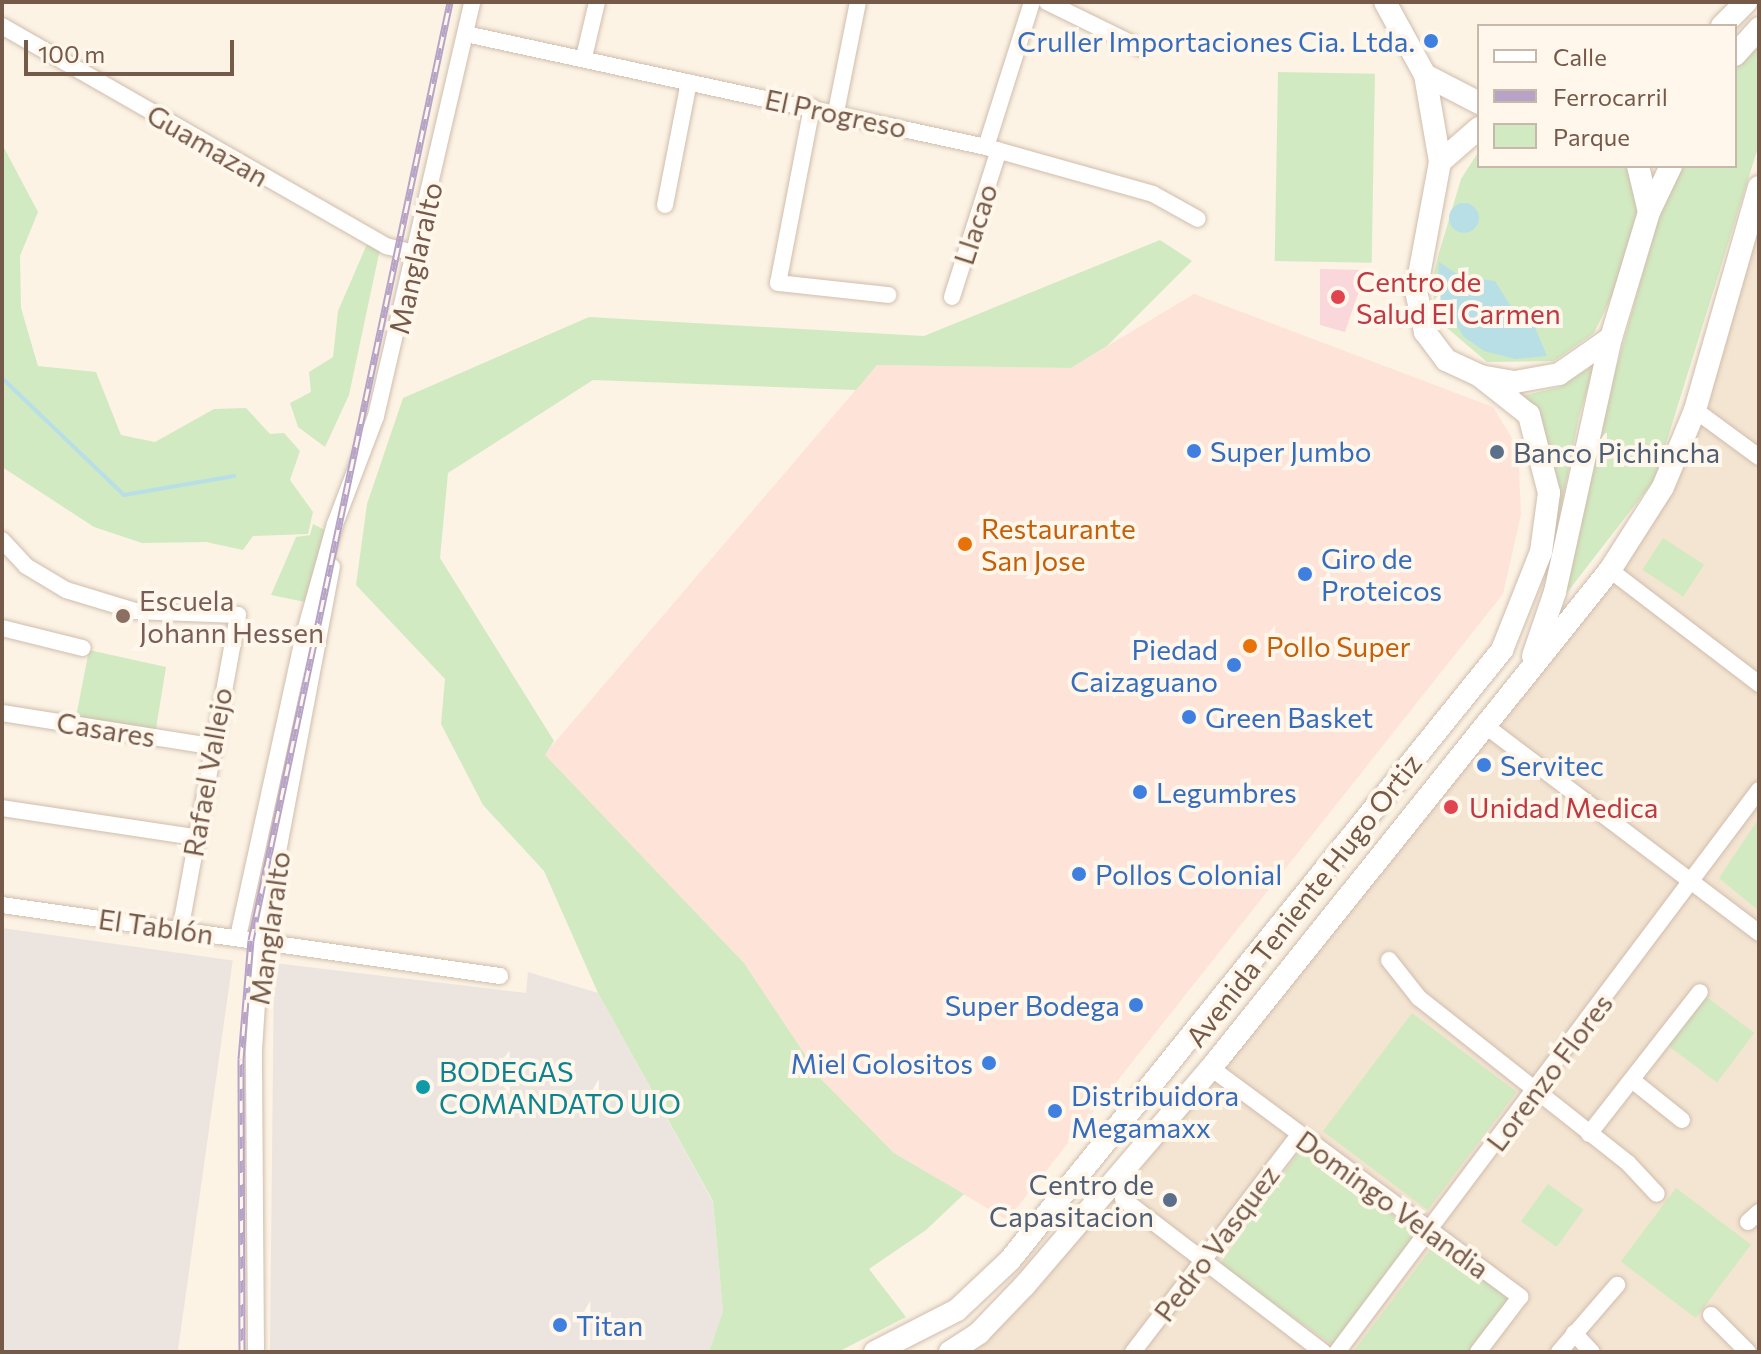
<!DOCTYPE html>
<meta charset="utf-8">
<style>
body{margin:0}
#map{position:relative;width:1761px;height:1354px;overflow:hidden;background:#fcf3e4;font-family:Commissioner,sans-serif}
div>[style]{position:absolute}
.residential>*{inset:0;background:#f4e5d2}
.commercial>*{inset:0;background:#fde3d8}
.industrial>*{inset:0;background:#ece5df;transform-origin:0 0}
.medical>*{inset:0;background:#fad7db}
.green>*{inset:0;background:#d2eac2;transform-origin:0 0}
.water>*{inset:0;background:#b8dfe6}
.round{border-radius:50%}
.stream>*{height:4px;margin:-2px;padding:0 2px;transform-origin:2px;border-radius:2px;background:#b8dfe6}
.roads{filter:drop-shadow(0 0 2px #d0bdad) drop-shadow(0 0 2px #d0bdad)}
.minor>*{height:16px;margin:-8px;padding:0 8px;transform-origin:8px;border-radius:8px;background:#fff}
.secondary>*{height:22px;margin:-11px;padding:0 11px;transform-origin:11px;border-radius:11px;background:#fff}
.rail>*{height:7px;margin-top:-3.5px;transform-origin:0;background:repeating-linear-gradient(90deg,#fff7eb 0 12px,#b6a3c6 0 24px);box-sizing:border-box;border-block:2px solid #b6a3c6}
.dots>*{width:22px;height:22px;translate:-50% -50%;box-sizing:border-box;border:4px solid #fff7eb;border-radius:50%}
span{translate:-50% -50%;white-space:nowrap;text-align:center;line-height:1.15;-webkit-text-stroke:8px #fff7eb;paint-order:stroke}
.shop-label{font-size:28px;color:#366cbe}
.right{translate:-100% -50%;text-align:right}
.left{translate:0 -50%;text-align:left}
.street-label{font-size:28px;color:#755949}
.health-label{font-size:28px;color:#be3a42}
.service-label{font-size:28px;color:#4e5e75}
.food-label{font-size:28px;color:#c56008}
.education-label{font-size:28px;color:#785e54}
.culture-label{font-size:28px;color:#0d838f}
.frame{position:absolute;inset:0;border:4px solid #755949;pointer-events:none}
.legend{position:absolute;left:1477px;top:24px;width:260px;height:144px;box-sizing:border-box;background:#fff7eb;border:2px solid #c8b8aa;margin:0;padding:10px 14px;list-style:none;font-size:24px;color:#755949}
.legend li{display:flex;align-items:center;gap:16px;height:40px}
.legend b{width:40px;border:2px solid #c8b8aa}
.scale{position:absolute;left:24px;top:40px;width:210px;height:36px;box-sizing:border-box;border:4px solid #755949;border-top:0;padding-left:10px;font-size:24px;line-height:28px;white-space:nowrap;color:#755949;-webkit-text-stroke:6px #fff7eb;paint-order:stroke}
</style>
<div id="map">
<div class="residential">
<div style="clip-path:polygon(1759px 187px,1759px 1352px,950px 1352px,1025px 1285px,1663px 487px)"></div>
</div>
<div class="commercial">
<div style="clip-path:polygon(1194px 294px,1493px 407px,1518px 448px,1521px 515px,1503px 594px,1007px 1220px,894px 1153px,822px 1080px,744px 963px,544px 755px,877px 365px,1071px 368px)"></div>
</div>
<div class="industrial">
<div style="left:2px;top:928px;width:233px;height:424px;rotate:8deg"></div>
<div style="clip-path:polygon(274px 963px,526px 993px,528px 972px,598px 993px,713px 1202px,723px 1311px,709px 1352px,270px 1352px)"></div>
</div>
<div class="medical">
<div style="clip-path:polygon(1320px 269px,1366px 270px,1345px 332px,1320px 325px)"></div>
</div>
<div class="green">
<div style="clip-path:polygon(1759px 40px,1759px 144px,1655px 479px,1545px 621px,1673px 166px,1735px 166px,1735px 66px)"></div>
<div style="left:1278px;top:72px;width:97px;height:189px;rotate:1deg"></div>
<div style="clip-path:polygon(2px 144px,38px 212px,20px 256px,21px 308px,38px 366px,96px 372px,121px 435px,155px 442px,214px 409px,246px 408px,270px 434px,284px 433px,300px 451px,290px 480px,313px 512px,308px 534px,253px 536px,243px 550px,206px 542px,142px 543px,94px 527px,2px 467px)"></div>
<div style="clip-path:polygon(1479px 151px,1479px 166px,1626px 166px,1642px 213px,1623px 273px,1594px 333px,1554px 361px,1487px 362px,1447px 328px,1435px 303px,1431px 286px,1439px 253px,1461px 179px)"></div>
<div style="clip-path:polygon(1160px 240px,1192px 261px,1107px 346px,1071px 368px,877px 365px,856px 390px,593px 380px,448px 473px,440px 558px,554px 741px,545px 755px,744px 963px,822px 1080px,894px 1153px,964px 1194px,926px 1230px,869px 1269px,906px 1317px,838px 1352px,709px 1352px,723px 1311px,713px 1201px,598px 993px,544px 871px,483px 805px,441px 724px,445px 679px,356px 585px,367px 504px,403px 398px,589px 317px,924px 336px)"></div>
<div style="clip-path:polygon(367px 244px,380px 249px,349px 395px,325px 447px,298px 427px,290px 403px,311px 392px,309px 372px,333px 357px,338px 311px)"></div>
<div style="clip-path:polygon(1595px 364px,1579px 417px,1545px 591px,1554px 456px,1522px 396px,1560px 387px)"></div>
<div style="clip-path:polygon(313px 524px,327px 531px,310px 603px,271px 595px,296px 537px,310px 535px)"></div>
<div style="left:1663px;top:538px;width:49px;height:38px;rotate:33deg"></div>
<div style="clip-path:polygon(89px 650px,166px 667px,155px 735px,74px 727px)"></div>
<div style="clip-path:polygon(1759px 818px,1759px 911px,1719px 878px)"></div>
<div style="left:1700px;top:992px;width:68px;height:62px;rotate:37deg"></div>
<div style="left:1412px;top:1013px;width:131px;height:148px;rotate:37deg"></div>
<div style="left:1300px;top:1150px;width:145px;height:141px;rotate:35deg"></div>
<div style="left:1548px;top:1184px;width:44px;height:46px;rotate:36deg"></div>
<div style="left:1676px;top:1188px;width:94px;height:92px;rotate:37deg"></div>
<div style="clip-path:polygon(1440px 1237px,1515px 1293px,1470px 1352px,1353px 1352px)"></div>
</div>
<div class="water">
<div class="round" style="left:1449px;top:203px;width:30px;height:30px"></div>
<div style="clip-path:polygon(1439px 262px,1460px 276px,1495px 281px,1510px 305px,1529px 313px,1547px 356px,1515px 359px,1484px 351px,1464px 337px,1437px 293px)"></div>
</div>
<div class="stream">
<div style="left:2px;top:378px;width:169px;rotate:43.8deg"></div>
<div style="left:124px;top:495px;width:112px;rotate:-9.8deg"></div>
</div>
<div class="roads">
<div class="minor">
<div style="left:1047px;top:2px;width:105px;rotate:26.1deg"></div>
<div style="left:2px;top:26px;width:443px;rotate:29.8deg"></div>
<div style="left:386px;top:246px;width:32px;rotate:14deg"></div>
<div style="left:466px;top:34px;width:532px;rotate:12.26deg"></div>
<div style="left:986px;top:147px;width:173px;rotate:15.7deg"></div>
<div style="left:1153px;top:194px;width:51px;rotate:29.1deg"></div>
<div style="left:584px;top:57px;width:57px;rotate:-76.7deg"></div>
<div style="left:812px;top:107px;width:179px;rotate:100.9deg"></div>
<div style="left:778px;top:283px;width:111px;rotate:6.2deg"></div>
<div style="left:836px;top:112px;width:112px;rotate:-78.7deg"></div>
<div style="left:986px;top:147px;width:152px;rotate:-72.4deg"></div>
<div style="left:665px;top:205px;width:125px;rotate:-79deg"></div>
<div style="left:952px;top:297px;width:154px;rotate:-72.3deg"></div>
<div style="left:1695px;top:410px;width:79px;rotate:36.3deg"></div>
<div style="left:2px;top:540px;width:35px;rotate:47deg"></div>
<div style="left:26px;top:566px;width:47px;rotate:31deg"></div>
<div style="left:66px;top:590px;width:72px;rotate:16.9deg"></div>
<div style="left:135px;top:611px;width:103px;rotate:2.2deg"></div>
<div style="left:238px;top:615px;width:320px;rotate:100.4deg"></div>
<div style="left:1610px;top:570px;width:188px;rotate:37.4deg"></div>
<div style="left:2px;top:628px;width:83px;rotate:13.9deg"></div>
<div style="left:2px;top:713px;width:211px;rotate:9deg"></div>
<div style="left:1487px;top:727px;width:341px;rotate:37.1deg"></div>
<div style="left:2px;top:808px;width:194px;rotate:8.6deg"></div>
<div style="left:2px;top:905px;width:503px;rotate:8.11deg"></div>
<div style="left:238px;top:937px;width:309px;rotate:-77.7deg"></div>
<div style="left:304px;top:635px;width:115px;rotate:-74.4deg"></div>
<div style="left:335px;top:524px;width:116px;rotate:-69.2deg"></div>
<div style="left:376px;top:416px;width:425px;rotate:-76.9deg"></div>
<div style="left:1389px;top:960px;width:48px;rotate:51.7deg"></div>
<div style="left:1419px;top:998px;width:266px;rotate:38.3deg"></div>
<div style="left:1628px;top:1163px;width:42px;rotate:46.9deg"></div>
<div style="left:1211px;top:1068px;width:385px;rotate:36.5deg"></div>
<div style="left:1520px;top:1297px;width:69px;rotate:127.4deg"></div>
<div style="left:1632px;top:1080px;width:64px;rotate:38.7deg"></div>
<div style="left:1589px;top:1134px;width:180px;rotate:-52deg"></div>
<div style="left:1123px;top:1199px;width:252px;rotate:37.4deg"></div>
<div style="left:1748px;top:1222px;width:15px;rotate:-42deg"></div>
<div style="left:1711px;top:1315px;width:52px;rotate:45deg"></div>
<div style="left:1574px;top:1333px;width:26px;rotate:47deg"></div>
<div style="left:256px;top:1352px;width:302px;rotate:-90.4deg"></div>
<div style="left:254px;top:1050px;width:108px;rotate:-86.3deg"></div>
<div style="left:261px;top:942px;width:382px;rotate:-79.3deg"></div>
<div style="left:1133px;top:1352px;width:273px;rotate:-52.6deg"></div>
<div style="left:1337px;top:1352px;width:703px;rotate:-53.1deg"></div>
<div style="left:1559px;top:1352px;width:89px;rotate:-49.1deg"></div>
</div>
<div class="secondary">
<div style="left:1385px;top:2px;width:83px;rotate:61.3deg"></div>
<div style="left:1425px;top:75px;width:88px;rotate:80.2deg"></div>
<div style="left:1722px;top:26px;width:34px;rotate:-45deg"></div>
<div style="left:1735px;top:55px;width:36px;rotate:-48deg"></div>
<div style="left:1425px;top:75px;width:61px;rotate:27.4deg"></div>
<div style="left:1479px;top:128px;width:52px;rotate:138.9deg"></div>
<div style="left:1440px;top:162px;width:131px;rotate:100.5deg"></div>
<div style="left:1416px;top:291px;width:42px;rotate:77.6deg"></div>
<div style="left:1425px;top:332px;width:35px;rotate:53deg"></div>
<div style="left:1446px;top:360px;width:38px;rotate:25deg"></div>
<div style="left:1480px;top:376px;width:36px;rotate:10deg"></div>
<div style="left:1515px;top:382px;width:45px;rotate:-10.3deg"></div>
<div style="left:1559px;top:374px;width:63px;rotate:-34.7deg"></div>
<div style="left:1649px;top:212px;width:51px;rotate:-64.4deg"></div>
<div style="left:1533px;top:656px;width:68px;rotate:-71deg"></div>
<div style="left:1555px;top:592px;width:260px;rotate:-77.6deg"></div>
<div style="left:1611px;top:338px;width:132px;rotate:-73.2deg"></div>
<div style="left:1649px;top:212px;width:47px;rotate:-103.4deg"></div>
<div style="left:875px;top:1352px;width:92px;rotate:-27.1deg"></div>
<div style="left:957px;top:1310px;width:73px;rotate:-43.3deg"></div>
<div style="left:1010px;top:1260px;width:784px;rotate:-51.11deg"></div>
<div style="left:1502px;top:650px;width:105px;rotate:-68.3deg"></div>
<div style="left:1541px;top:552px;width:60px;rotate:-82.3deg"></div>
<div style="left:1549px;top:493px;width:81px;rotate:-104.4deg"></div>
<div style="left:1529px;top:415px;width:63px;rotate:-141.5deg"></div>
<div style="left:950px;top:1352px;width:35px;rotate:-33deg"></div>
<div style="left:979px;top:1333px;width:66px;rotate:-46.2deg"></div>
<div style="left:1025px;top:1285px;width:286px;rotate:-49.4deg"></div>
<div style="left:1211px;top:1068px;width:638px;rotate:-51.3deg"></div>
<div style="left:1610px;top:570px;width:98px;rotate:-57.4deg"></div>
<div style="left:1663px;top:487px;width:83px;rotate:-67.4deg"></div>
<div style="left:1695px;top:410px;width:232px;rotate:-74deg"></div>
</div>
</div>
<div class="rail">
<div style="left:242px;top:1352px;width:293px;rotate:-90.2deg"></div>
<div style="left:241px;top:1059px;width:119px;rotate:-85.2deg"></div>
<div style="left:251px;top:940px;width:959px;rotate:-78.02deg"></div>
</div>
<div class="dots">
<div style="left:1431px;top:41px;background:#3f7fe0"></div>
<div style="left:1338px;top:297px;background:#e0444e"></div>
<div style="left:1194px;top:451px;background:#3f7fe0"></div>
<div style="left:1497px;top:452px;background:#5c6f8a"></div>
<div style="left:965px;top:544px;background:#e8710a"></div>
<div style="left:1305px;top:574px;background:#3f7fe0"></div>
<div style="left:123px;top:616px;background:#8d6e63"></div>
<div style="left:1250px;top:646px;background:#e8710a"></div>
<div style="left:1234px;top:665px;background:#3f7fe0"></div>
<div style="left:1189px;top:717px;background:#3f7fe0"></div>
<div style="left:1484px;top:765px;background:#3f7fe0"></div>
<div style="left:1140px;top:792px;background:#3f7fe0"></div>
<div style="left:1451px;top:807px;background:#e0444e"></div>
<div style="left:1079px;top:874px;background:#3f7fe0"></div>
<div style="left:1136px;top:1005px;background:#3f7fe0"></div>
<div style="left:989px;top:1063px;background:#3f7fe0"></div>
<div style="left:423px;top:1087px;background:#0f9aa8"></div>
<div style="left:1055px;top:1111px;background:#3f7fe0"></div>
<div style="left:1170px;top:1200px;background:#5c6f8a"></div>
<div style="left:560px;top:1325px;background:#3f7fe0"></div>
</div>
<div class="shop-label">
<span class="right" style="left:1415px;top:41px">Cruller Importaciones Cia. Ltda.</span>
<span class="left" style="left:1210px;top:451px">Super Jumbo</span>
<span class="left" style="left:1321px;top:574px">Giro de<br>Proteicos</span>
<span class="right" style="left:1218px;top:665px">Piedad<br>Caizaguano</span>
<span class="left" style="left:1205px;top:717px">Green Basket</span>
<span class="left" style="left:1500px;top:765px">Servitec</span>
<span class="left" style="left:1156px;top:792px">Legumbres</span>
<span class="left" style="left:1095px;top:874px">Pollos Colonial</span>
<span class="right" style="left:1120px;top:1005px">Super Bodega</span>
<span class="right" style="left:973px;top:1063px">Miel Golositos</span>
<span class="left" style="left:1071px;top:1111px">Distribuidora<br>Megamaxx</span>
<span class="left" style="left:576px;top:1325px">Titan</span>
</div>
<div class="street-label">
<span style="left:836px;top:113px;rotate:12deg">El Progreso</span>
<span style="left:208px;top:145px;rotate:30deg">Guamazan</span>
<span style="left:975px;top:224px;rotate:-72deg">Llacao</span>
<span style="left:415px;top:258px;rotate:-77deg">Manglaralto</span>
<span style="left:106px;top:729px;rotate:9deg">Casares</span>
<span style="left:207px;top:772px;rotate:-80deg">Rafael Vallejo</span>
<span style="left:1303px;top:900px;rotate:-52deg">Avenida Teniente Hugo Ortiz</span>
<span style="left:156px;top:926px;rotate:8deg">El Tablón</span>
<span style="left:269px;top:928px;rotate:-82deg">Manglaralto</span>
<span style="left:1549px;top:1072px;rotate:-53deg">Lorenzo Flores</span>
<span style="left:1393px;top:1204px;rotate:36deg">Domingo Velandia</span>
<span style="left:1216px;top:1243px;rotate:-53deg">Pedro Vasquez</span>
</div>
<div class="health-label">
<span class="left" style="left:1356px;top:297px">Centro de<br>Salud El Carmen</span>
<span class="left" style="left:1469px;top:807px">Unidad Medica</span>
</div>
<div class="service-label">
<span class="left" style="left:1513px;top:452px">Banco Pichincha</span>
<span class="right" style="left:1154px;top:1200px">Centro de<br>Capasitacion</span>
</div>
<div class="food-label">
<span class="left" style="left:981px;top:544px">Restaurante<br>San Jose</span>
<span class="left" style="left:1266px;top:646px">Pollo Super</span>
</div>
<div class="education-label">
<span class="left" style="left:139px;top:616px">Escuela<br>Johann Hessen</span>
</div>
<div class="culture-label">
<span class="left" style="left:439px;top:1087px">BODEGAS<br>COMANDATO UIO</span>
</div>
<div class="frame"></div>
<ul class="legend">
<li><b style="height:10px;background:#fff"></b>Calle</li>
<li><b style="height:10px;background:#b6a3c6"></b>Ferrocarril</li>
<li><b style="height:22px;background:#d2eac2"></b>Parque</li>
</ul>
<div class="scale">100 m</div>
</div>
